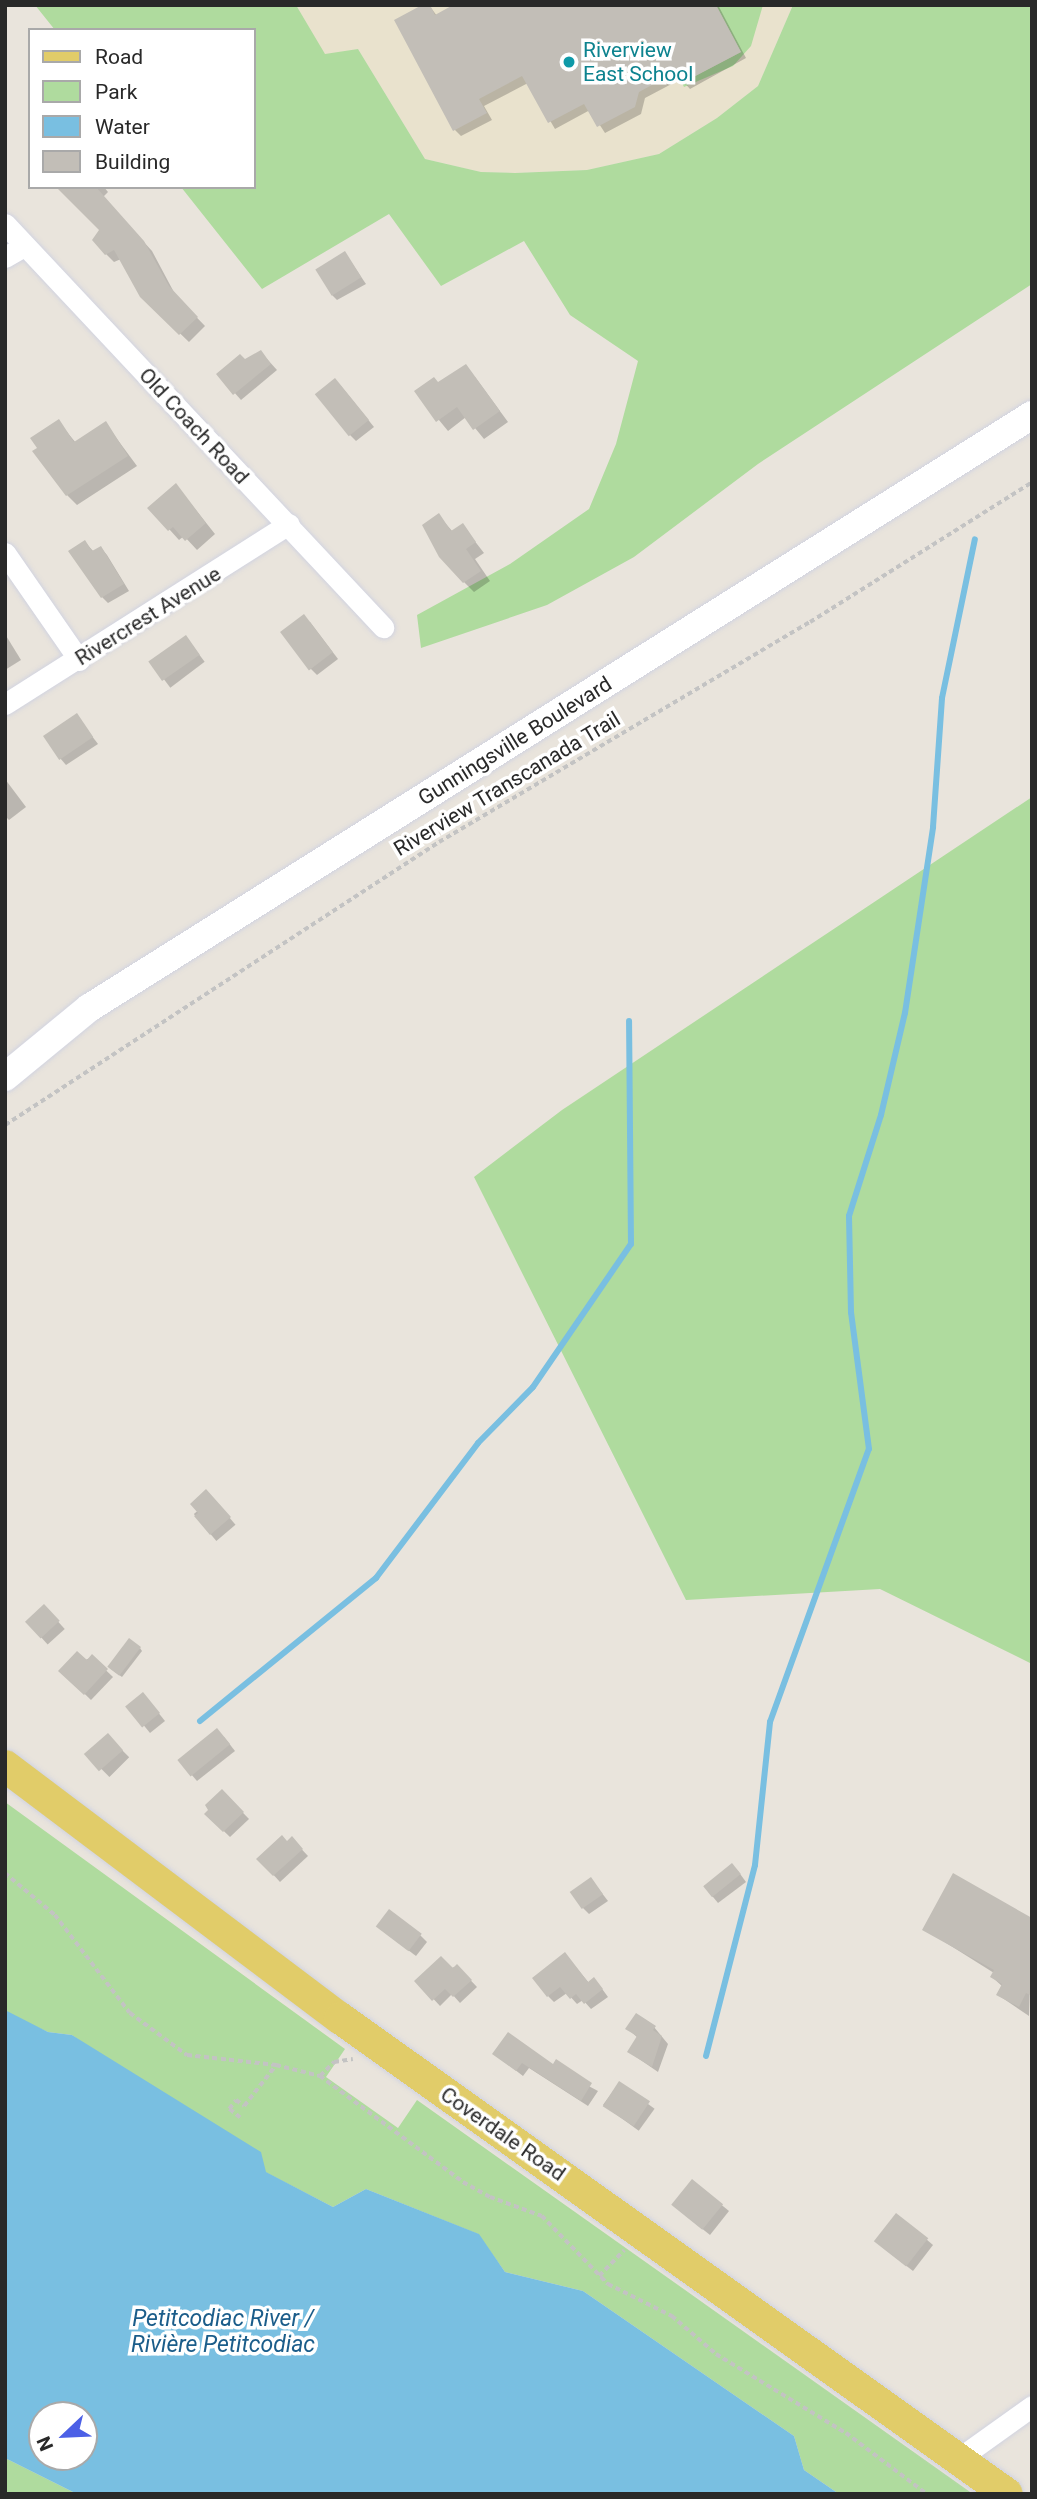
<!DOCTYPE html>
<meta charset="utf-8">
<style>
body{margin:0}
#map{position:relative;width:1037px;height:2499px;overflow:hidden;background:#e9e4dc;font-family:Roboto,sans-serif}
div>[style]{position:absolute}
.education>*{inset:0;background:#e9e2cd}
.green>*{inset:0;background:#afdb9e}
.water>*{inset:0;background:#79bfe1}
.shadow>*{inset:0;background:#0003;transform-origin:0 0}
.stream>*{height:6px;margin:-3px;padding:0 3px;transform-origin:3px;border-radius:3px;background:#79bfe1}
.building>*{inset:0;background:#c2beb7;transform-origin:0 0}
.path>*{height:3.5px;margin-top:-1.75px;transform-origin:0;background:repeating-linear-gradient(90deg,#c3c3c3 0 5px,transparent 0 8.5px)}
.roads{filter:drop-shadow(0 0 2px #d1d3e0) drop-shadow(0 0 2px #d1d3e0)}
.minor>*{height:21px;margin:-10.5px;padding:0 10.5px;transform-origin:10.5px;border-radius:10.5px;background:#fff}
.secondary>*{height:28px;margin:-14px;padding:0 14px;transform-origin:14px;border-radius:14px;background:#fff}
.primary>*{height:32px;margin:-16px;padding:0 16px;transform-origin:16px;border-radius:16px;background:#e1cc69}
.dots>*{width:19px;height:19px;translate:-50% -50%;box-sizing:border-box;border:4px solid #fff;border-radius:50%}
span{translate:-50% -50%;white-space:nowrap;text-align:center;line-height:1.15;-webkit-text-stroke:7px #fff;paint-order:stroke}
.culture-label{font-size:21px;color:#0d838f}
.left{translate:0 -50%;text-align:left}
.street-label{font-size:21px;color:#292929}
.water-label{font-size:23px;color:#1b5d8a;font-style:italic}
.frame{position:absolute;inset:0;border:7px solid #292929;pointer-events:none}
.legend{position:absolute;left:28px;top:28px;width:228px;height:161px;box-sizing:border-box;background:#fff;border:2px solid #a9a9a9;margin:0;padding:9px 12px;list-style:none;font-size:21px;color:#292929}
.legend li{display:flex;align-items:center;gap:14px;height:35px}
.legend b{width:35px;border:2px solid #a9a9a9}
.north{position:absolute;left:28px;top:2401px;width:70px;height:70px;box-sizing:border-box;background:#fff;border:2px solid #a9a9a9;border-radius:50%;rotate:247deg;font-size:19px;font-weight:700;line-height:28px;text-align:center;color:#292929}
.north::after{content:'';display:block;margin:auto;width:24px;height:32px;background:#4c60e6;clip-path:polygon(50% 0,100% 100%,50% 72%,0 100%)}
</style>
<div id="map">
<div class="education">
<div style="clip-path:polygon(296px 5px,793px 5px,758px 86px,717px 118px,659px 154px,587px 170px,515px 173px,481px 172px,425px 159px,358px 49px,325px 55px)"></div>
</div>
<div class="green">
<div style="clip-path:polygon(35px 5px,296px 5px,325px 54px,358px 49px,425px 159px,481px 172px,515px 173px,587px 170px,659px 154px,717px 118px,758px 86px,793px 5px,1032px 5px,1032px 284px,758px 464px,634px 557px,547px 605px,421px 648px,417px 615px,510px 564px,589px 509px,616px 444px,638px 361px,570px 315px,524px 241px,441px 286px,389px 214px,262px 289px,181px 187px,254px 187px,254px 30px,55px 30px)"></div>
<div style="clip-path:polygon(716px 5px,763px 5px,751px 46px,733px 66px,684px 87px,682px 83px,741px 52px)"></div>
<div style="clip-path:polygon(1032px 797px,1032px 1664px,880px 1589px,686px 1600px,474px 1177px,562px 1110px)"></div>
<div style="clip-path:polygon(5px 1802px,345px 2049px,326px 2077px,398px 2128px,417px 2100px,973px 2494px,839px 2494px,804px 2470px,794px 2436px,583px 2291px,505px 2272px,478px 2234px,366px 2189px,333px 2207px,265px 2172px,72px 2035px,48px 2032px,12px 2016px,5px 2010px)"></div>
<div style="clip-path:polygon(5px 2458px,77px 2494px,5px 2494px)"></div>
</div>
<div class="water">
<div style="clip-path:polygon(evenodd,5px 2010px,48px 2032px,72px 2035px,261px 2152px,266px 2172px,333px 2207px,366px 2189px,479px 2234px,505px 2272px,583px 2291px,794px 2436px,804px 2470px,839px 2494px,77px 2494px,5px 2458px,5px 2010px,42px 2415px,84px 2415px,84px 2457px,42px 2457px,42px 2415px)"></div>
</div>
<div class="shadow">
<div style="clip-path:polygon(429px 5px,437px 16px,456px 5px,718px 5px,746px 58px,690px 89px,681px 79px,645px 98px,641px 114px,605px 133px,590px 110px,555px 129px,528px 83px,484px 106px,492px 120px,461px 136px,455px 130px)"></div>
<div style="clip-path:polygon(59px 187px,104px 187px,108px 192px,103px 197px,152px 251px,176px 296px,205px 326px,189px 342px,141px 296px,121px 259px,114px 262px,106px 254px,101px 230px)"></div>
<div style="clip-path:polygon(345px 253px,366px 284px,337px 300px,331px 294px)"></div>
<div style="clip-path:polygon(267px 359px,277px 370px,241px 400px,218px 374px,245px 361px)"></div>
<div style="clip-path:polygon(475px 377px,508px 422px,484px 439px,466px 417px,448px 431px,416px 392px)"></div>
<div style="clip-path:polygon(341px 386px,374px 427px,356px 441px,350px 435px)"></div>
<div style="clip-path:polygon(58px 421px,76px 443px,106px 424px,137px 466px,77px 505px,67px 495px)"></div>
<div style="clip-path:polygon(176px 485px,215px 534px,197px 550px,184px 536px,179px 540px,150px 508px)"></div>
<div style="clip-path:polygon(439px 516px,453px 532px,463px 526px,484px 553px,475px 559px,490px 581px,474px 592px,464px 582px)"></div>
<div style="clip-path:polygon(85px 542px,94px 552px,101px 548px,107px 555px,129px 591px,108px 603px,102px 597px)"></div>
<div style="clip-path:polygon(310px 622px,338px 659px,317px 675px,311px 669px)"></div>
<div style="clip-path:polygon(5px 634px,21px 660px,5px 670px)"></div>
<div style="left:186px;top:637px;width:31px;height:43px;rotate:53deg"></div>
<div style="clip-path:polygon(76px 715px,98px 744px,66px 765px,60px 758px)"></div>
<div style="clip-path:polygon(5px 779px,26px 807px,9px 820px,5px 816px)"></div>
<div style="left:213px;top:1498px;width:35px;height:25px;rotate:50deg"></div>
<div style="left:44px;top:1606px;width:31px;height:23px;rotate:48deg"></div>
<div style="clip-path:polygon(140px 1648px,142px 1651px,122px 1677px,111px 1669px)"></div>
<div style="clip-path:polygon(92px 1657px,113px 1677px,91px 1700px,61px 1671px)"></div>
<div style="clip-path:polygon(149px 1701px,165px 1721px,150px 1733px,128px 1706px)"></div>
<div style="left:108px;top:1736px;width:30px;height:28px;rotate:45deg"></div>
<div style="clip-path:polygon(224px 1737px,235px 1751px,197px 1781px,179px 1760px)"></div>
<div style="clip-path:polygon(222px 1791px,249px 1819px,230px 1837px,206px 1814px)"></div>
<div style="clip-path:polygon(292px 1839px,308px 1856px,280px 1882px,259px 1859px)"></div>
<div style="clip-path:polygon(738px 1871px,746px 1882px,718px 1903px,704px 1886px)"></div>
<div style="clip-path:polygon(591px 1879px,608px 1901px,589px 1914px,582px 1907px)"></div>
<div style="clip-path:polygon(1032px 1920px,1029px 2016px,998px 1995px,1003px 1987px,992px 1977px,994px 1973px,924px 1929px)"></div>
<div style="clip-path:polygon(384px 1932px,420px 1935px,427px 1942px,416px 1956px)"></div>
<div style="clip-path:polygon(565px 1954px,589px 1983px,600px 1986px,608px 1997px,591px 2009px,583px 2000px,577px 2004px,567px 1993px,554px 2002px,548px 1996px)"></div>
<div style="clip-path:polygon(457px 1966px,477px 1987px,460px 2003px,452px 1994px,440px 2006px,417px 1981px)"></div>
<div style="clip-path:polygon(654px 2027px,668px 2044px,658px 2072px,629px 2052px,638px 2038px,628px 2029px)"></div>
<div style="clip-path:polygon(494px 2054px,553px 2067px,598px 2091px,588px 2106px,529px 2068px,523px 2076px)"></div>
<div style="left:619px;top:2083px;width:44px;height:27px;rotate:36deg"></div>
<div style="clip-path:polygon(692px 2181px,729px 2211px,710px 2235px,680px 2211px)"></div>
<div style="clip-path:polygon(926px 2239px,933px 2245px,913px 2271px,882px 2247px)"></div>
</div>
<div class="stream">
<div style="left:200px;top:1721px;width:227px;rotate:-39.1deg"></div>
<div style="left:376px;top:1578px;width:169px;rotate:-52.9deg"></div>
<div style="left:478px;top:1443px;width:78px;rotate:-45.5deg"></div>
<div style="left:533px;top:1387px;width:173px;rotate:-55.6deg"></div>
<div style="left:631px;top:1244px;width:223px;rotate:-90.5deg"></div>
<div style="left:706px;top:2056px;width:197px;rotate:-75.6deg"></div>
<div style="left:755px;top:1865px;width:144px;rotate:-84deg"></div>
<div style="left:770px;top:1722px;width:290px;rotate:-70.1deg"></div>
<div style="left:869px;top:1449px;width:138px;rotate:-97.5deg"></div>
<div style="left:851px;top:1312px;width:96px;rotate:-91.2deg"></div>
<div style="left:849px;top:1216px;width:106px;rotate:-72.4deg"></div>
<div style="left:881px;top:1115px;width:105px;rotate:-76.8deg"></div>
<div style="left:905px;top:1013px;width:188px;rotate:-81.4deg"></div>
<div style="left:933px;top:827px;width:129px;rotate:-86deg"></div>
<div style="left:942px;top:698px;width:162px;rotate:-78.3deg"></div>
</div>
<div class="building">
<div style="clip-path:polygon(422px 5px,430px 5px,435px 15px,453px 5px,716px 5px,741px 52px,682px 83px,676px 72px,639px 92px,635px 107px,597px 127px,584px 104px,548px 123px,522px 76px,479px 99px,487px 113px,453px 131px,394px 20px)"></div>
<div style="clip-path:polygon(56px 187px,96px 187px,144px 241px,169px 286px,198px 317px,179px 335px,140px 297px,114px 250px,105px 255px,92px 240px,99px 230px)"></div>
<div style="left:345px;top:251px;width:31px;height:35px;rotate:58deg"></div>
<div style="clip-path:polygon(261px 350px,271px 364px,233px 395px,216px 374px,240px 354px,245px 359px)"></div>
<div style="clip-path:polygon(466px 364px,500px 411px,473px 430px,457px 407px,436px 422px,414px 391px,434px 377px,438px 382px)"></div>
<div style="left:335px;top:378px;width:54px;height:26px;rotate:51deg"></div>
<div style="clip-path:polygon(59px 419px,74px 442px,106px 421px,128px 456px,66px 496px,32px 451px,37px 448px,30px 438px)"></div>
<div style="clip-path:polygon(176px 483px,206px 523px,185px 541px,173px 527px,168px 531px,147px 508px)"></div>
<div style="clip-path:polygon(439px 513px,451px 531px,463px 523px,476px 542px,466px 549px,481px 571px,463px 583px,439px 557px,422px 525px)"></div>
<div style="clip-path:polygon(85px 540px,92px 551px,101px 546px,124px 584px,101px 598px,68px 551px)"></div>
<div style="left:304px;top:614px;width:48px;height:30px;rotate:53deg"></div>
<div style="left:186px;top:635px;width:24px;height:46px;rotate:55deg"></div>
<div style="left:77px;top:713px;width:29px;height:41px;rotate:56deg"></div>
<div style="clip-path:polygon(206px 1489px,231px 1517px,210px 1535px,194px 1516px,198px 1513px,190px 1504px)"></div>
<div style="left:44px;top:1604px;width:23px;height:26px;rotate:47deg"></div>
<div style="left:129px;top:1638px;width:15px;height:36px;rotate:37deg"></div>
<div style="clip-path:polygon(77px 1651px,87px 1660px,92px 1654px,108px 1669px,84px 1695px,58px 1671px)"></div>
<div style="left:143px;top:1692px;width:27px;height:23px;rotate:51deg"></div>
<div style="left:217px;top:1728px;width:21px;height:51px;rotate:51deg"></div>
<div style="left:108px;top:1733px;width:23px;height:32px;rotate:49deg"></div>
<div style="clip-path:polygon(222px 1789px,244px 1812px,223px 1832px,204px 1814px,208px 1810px,205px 1805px)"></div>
<div style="clip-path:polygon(282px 1835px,287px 1841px,292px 1836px,303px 1849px,273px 1876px,256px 1859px)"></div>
<div style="left:732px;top:1863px;width:14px;height:37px;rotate:51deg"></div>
<div style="clip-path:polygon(953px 1873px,1032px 1918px,1032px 1996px,1026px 1993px,1019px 2007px,996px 1995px,1002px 1984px,990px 1977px,994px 1970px,922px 1930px)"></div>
<div style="left:591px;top:1877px;width:21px;height:26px;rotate:55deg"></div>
<div style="left:389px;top:1909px;width:41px;height:22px;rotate:37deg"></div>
<div style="clip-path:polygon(565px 1952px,588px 1982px,594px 1977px,603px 1989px,584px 2004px,576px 1994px,570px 1999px,560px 1987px,547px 1997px,532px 1978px)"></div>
<div style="clip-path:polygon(441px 1956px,453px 1968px,457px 1964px,472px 1980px,453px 1997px,445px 1989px,432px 2001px,414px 1981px)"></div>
<div style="clip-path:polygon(636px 2013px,656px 2026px,653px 2030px,662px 2036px,652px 2067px,627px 2052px,637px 2036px,625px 2029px)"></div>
<div style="clip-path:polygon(508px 2032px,553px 2064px,556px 2059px,592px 2083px,581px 2101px,522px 2063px,516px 2071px,492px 2054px)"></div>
<div style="left:619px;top:2081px;width:37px;height:30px;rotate:33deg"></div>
<div style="left:692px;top:2179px;width:40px;height:33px;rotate:39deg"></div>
<div style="left:896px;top:2213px;width:41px;height:36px;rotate:38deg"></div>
</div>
<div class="path">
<div style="left:5px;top:1125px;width:518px;rotate:-33.11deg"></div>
<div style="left:439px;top:842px;width:431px;rotate:-30.7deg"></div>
<div style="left:810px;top:622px;width:262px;rotate:-32.2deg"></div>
<div style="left:5px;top:1873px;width:65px;rotate:40deg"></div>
<div style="left:55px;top:1915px;width:123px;rotate:52.6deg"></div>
<div style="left:130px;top:2013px;width:71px;rotate:36.4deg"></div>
<div style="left:187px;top:2055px;width:90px;rotate:6.4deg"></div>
<div style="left:276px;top:2065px;width:45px;rotate:14deg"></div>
<div style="left:320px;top:2076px;width:178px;rotate:36.5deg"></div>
<div style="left:463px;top:2182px;width:31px;rotate:29deg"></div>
<div style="left:490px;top:2197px;width:55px;rotate:20.1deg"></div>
<div style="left:542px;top:2216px;width:95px;rotate:45.9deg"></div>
<div style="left:608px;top:2284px;width:72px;rotate:26.6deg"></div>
<div style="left:672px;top:2316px;width:58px;rotate:40.8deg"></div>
<div style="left:716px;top:2354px;width:152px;rotate:31.3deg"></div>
<div style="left:846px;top:2433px;width:101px;rotate:37deg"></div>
<div style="left:320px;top:2076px;width:20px;rotate:-45deg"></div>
<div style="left:334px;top:2062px;width:19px;rotate:-9deg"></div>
<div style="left:240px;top:2118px;width:14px;rotate:-141deg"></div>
<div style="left:229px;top:2109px;width:11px;rotate:-52deg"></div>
<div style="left:236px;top:2100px;width:10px;rotate:37deg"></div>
<div style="left:244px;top:2106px;width:52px;rotate:-52deg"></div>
<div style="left:599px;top:2276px;width:36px;rotate:-46deg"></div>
</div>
<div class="roads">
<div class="minor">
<div style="left:5px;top:224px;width:553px;rotate:46.83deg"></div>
<div style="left:5px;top:257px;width:22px;rotate:-30deg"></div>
<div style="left:5px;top:553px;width:130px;rotate:55.3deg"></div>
<div style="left:5px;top:704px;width:336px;rotate:-32.4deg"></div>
<div style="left:958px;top:2459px;width:91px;rotate:-35.6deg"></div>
</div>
<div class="secondary">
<div style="left:5px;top:1077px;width:109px;rotate:-39.4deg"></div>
<div style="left:89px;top:1008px;width:1114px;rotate:-32.16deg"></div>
</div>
<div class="primary">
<div style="left:5px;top:1766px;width:419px;rotate:37deg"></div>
<div style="left:340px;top:2018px;width:819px;rotate:35.51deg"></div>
</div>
</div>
<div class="dots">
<div style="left:569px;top:62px;background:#0f9aa8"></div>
</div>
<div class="culture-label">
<span class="left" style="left:583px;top:62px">Riverview<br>East School</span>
</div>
<div class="street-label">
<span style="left:194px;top:426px;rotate:47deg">Old Coach Road</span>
<span style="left:148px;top:616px;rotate:-32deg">Rivercrest Avenue</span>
<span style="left:515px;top:741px;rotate:-32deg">Gunningsville Boulevard</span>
<span style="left:507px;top:784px;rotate:-31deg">Riverview Transcanada Trail</span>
<span style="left:503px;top:2134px;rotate:35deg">Coverdale Road</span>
</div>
<div class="water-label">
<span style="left:223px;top:2332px">Petitcodiac River /<br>Rivière Petitcodiac</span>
</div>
<div class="frame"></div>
<ul class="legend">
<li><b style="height:9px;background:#e1cc69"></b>Road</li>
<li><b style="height:19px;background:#afdb9e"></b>Park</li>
<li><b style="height:19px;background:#79bfe1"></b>Water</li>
<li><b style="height:19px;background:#c2beb7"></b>Building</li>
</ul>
<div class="north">N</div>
</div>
